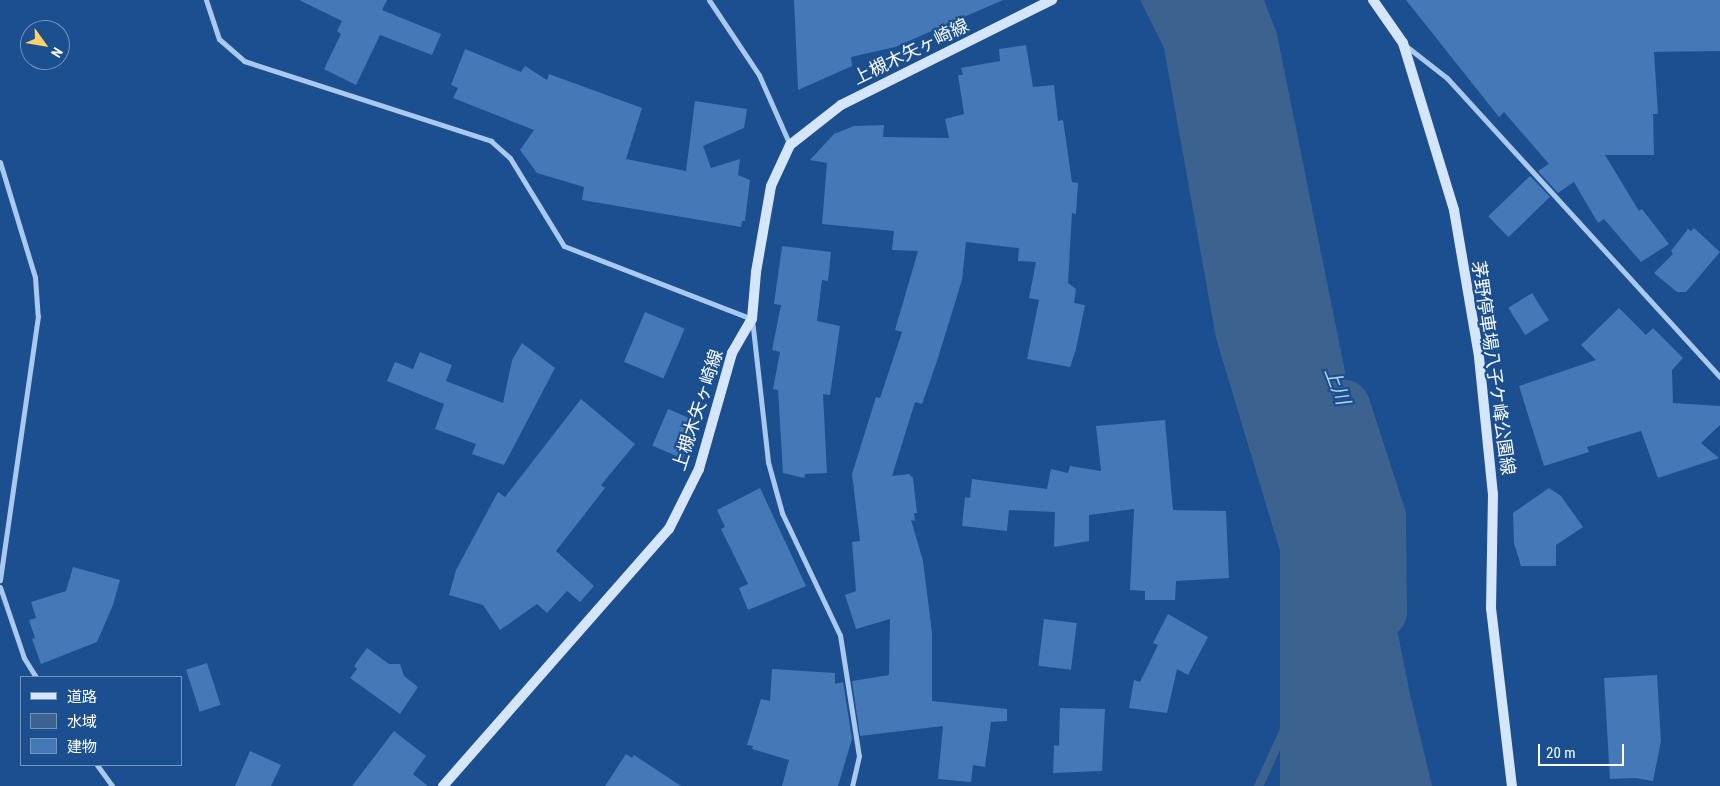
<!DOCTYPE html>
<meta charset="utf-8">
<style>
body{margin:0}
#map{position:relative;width:1720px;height:786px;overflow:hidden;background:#1b4f8f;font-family:"Roboto Condensed","Noto Sans JP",sans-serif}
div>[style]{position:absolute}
.water>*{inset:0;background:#3c6290}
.stream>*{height:9px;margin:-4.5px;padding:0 4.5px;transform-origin:4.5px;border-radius:4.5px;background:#3c6290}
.river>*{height:51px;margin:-25.5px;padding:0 25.5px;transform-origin:25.5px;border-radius:25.5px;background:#3c6290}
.building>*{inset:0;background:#4478b7;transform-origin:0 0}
.street>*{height:5px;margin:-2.5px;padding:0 2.5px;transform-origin:2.5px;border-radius:2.5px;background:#a9c9ee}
.secondary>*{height:10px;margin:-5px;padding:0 5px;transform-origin:5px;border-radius:5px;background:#d6e6fa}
span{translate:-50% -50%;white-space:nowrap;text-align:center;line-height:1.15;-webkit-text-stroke:4.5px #1b4f8f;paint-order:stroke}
.street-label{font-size:18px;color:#fff}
.water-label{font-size:19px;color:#b5d3f5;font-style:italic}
.legend{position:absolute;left:20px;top:676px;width:162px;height:90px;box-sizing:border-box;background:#1b4f8f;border:1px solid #7695bc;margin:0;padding:6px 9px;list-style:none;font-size:15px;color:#fff}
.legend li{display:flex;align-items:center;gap:10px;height:25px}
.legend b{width:25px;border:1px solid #7695bc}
.north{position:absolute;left:20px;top:20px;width:50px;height:50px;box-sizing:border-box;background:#1b4f8f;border:1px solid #7695bc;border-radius:50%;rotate:122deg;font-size:14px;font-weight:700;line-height:20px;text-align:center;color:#fff}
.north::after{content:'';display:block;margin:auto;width:18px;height:22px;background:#ffd166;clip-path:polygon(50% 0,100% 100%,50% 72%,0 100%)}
.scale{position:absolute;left:1538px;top:744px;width:86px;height:22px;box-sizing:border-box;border:2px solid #fff;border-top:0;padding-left:6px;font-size:15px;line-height:18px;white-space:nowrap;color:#fff;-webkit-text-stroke:4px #1b4f8f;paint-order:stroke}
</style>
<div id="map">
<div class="water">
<div style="clip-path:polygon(1140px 0,1264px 0,1277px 34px,1410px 694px,1432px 786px,1280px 786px,1280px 551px,1216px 338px,1164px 48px)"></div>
</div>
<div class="stream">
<div style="left:1372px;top:535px;width:21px;rotate:-67deg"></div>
<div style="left:1258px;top:786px;width:65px;rotate:-65.4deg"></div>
</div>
<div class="river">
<div style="left:1344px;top:405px;width:117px;rotate:72deg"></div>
<div style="left:1380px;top:516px;width:96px;rotate:89.4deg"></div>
</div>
<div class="building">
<div style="clip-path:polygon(299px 0,387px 0,382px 10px,441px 34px,432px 55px,380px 35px,356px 85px,324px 69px,341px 34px,337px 31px,342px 21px)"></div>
<div style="clip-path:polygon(794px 0,1003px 0,895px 47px,851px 57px,852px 66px,798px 90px)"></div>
<div style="clip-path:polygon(1406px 0,1720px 0,1720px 51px,1654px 52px,1658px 114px,1653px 114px,1654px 155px,1605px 155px,1639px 211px,1642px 209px,1669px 244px,1641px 262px,1604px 219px,1598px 223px,1574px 182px,1558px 193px,1538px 171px,1549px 164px,1504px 112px,1499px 117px)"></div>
<div style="clip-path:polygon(1026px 45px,1033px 87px,1054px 85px,1058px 121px,1063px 120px,1072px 182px,1078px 183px,1076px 214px,1072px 213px,1068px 283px,1076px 289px,1074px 303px,1085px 305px,1076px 349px,1070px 367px,1027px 359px,1039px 300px,1029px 298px,1036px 262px,1018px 261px,1019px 248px,966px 242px,962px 280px,937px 361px,922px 404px,915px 402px,892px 476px,909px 474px,913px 478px,917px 513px,914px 513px,915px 521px,911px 520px,923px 561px,932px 633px,932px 701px,1007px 709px,1007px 721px,991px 722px,985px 767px,973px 765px,971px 782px,938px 779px,943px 726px,860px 736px,852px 681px,889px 675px,890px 619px,856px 629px,845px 595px,856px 591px,852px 542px,860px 541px,852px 474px,876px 397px,880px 398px,902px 332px,895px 330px,918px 251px,892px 250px,894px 231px,822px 224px,827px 163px,810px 160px,834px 134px,854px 126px,884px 125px,883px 137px,949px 138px,945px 119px,964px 114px,958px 75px,963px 75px,961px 68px,1000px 61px,999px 49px)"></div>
<div style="clip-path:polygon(465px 49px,521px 72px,525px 66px,547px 80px,549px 74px,642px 108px,626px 159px,686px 171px,695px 101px,747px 109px,744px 128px,703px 146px,711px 168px,740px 159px,738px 175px,750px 180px,745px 221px,742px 221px,741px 227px,582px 200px,584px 187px,537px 173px,520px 150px,534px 130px,453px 98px,458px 88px,451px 85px)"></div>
<div style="left:1530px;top:176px;width:29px;height:58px;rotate:46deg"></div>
<div style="clip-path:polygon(1694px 228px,1720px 252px,1686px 292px,1677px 292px,1654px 273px,1673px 254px,1671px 251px,1688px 229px,1691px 231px)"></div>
<div style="clip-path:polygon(782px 246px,831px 252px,828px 281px,822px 280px,817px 321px,840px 326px,830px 395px,823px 394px,827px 473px,805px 474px,804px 478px,783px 473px,778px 390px,773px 389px,780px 352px,772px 350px,781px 305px,774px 304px)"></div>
<div style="left:1532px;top:293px;width:32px;height:28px;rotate:58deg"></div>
<div style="clip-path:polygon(1619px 308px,1646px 335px,1653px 328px,1683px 358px,1672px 370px,1673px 403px,1720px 406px,1720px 425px,1701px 443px,1719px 458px,1658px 478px,1641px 431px,1587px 447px,1589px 452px,1544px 466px,1519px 386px,1596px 360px,1581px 345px)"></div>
<div style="left:645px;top:312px;width:43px;height:54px;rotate:23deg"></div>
<div style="clip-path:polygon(522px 343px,555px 368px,504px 465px,472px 454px,476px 444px,435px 429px,444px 404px,387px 381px,395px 362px,413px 369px,420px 352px,452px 365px,446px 381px,503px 403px,512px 360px)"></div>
<div style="clip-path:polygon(581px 399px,635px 444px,601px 485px,605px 488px,556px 551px,594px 586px,580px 602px,567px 591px,547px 613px,537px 604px,500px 630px,483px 605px,449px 595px,456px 570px,498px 492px,505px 497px)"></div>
<div style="left:668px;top:409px;width:33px;height:40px;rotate:23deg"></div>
<div style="clip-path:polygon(1165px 420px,1173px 510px,1226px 511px,1229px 578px,1176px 581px,1175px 600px,1145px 600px,1145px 591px,1130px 590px,1134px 509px,1089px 515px,1089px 541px,1054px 547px,1055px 512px,1009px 510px,1007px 531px,962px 526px,965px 497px,970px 498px,972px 479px,1047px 489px,1051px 469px,1068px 473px,1070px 466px,1101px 471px,1096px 426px)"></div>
<div style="clip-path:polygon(760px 488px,806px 586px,748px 610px,739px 588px,748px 584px,721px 529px,725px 527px,717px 510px)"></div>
<div style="clip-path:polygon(1549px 488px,1561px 496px,1583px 527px,1556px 545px,1556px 566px,1521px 566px,1514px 543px,1513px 513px)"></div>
<div style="clip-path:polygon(73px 567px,120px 580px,113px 605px,97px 642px,41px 664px,32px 639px,35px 638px,29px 620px,36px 618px,31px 602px,66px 591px)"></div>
<div style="clip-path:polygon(1168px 614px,1208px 637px,1188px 675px,1177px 669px,1167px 713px,1129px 708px,1134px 680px,1140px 682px,1158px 645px,1153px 643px)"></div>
<div style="left:1044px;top:619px;width:33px;height:47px;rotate:7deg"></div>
<div style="clip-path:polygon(367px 648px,389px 664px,400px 664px,404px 676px,418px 687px,400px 714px,350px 678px,357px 669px,354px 666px)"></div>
<div style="left:207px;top:663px;width:44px;height:22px;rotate:72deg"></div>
<div style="clip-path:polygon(772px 669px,835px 673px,835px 684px,843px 682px,852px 739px,838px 786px,782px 786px,789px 760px,752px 749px,753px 746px,747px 745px,761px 699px,770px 701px)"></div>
<div style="clip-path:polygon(1657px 675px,1661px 741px,1653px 781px,1635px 778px,1610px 779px,1604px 678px)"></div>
<div style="clip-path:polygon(1060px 708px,1105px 709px,1102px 771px,1053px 773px,1054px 745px,1059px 746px)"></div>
<div style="clip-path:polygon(394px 731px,426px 756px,413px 774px,428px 786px,352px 786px)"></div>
<div style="clip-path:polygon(250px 751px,281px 765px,271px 786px,235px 786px)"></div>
<div style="clip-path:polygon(626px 754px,632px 758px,634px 755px,681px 786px,605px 786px)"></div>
</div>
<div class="street">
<div style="left:206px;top:0;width:41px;rotate:71.6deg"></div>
<div style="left:219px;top:39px;width:33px;rotate:41deg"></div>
<div style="left:244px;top:61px;width:260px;rotate:17.9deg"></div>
<div style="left:491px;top:141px;width:25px;rotate:42deg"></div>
<div style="left:510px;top:158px;width:103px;rotate:58.5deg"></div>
<div style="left:564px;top:246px;width:202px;rotate:21.2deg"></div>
<div style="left:752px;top:319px;width:144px;rotate:83.6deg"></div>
<div style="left:768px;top:462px;width:53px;rotate:74.6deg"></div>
<div style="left:782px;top:513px;width:135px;rotate:64.6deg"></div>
<div style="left:840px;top:635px;width:122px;rotate:81.1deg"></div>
<div style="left:859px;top:756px;width:31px;rotate:103deg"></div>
<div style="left:709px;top:0;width:90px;rotate:56.3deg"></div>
<div style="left:759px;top:75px;width:77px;rotate:66.1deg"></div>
<div style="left:1406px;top:46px;width:52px;rotate:38deg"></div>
<div style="left:1447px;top:78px;width:405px;rotate:47.6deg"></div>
<div style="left:0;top:162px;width:120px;rotate:73.1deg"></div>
<div style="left:35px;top:277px;width:39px;rotate:86deg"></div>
<div style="left:38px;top:316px;width:267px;rotate:98.2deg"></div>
<div style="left:0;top:587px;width:75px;rotate:71.3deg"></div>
<div style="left:24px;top:658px;width:22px;rotate:58deg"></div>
<div style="left:97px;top:765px;width:26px;rotate:54deg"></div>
</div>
<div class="secondary">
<div style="left:1373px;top:0;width:52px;rotate:55.1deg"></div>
<div style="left:1403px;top:43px;width:175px;rotate:73deg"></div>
<div style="left:1454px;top:210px;width:149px;rotate:80.3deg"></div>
<div style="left:1479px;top:357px;width:138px;rotate:84.2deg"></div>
<div style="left:1493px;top:494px;width:114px;rotate:91deg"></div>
<div style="left:1491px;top:608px;width:179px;rotate:83.3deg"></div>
<div style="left:443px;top:786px;width:342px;rotate:-48.7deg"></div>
<div style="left:669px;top:529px;width:67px;rotate:-63.4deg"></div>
<div style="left:699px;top:469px;width:121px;rotate:-74.1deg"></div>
<div style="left:732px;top:353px;width:39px;rotate:-60deg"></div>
<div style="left:752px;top:319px;width:47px;rotate:-85.1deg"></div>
<div style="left:756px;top:272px;width:87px;rotate:-80.1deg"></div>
<div style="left:771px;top:186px;width:45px;rotate:-65.1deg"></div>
<div style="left:790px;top:145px;width:65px;rotate:-38.1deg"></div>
<div style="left:841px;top:105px;width:236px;rotate:-26.5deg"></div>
</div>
<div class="street-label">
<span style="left:911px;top:52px;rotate:-26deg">上槻木矢ヶ崎線</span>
<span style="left:1493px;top:368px;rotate:82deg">茅野停車場八子ケ峰公園線</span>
<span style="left:698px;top:410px;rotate:-72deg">上槻木矢ヶ崎線</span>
</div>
<div class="water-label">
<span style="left:1337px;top:386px;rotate:69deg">上川</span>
</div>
<ul class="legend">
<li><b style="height:6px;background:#d6e6fa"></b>道路</li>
<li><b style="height:14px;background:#3c6290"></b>水域</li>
<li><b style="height:14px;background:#4478b7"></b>建物</li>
</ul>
<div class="north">N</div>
<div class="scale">20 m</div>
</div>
